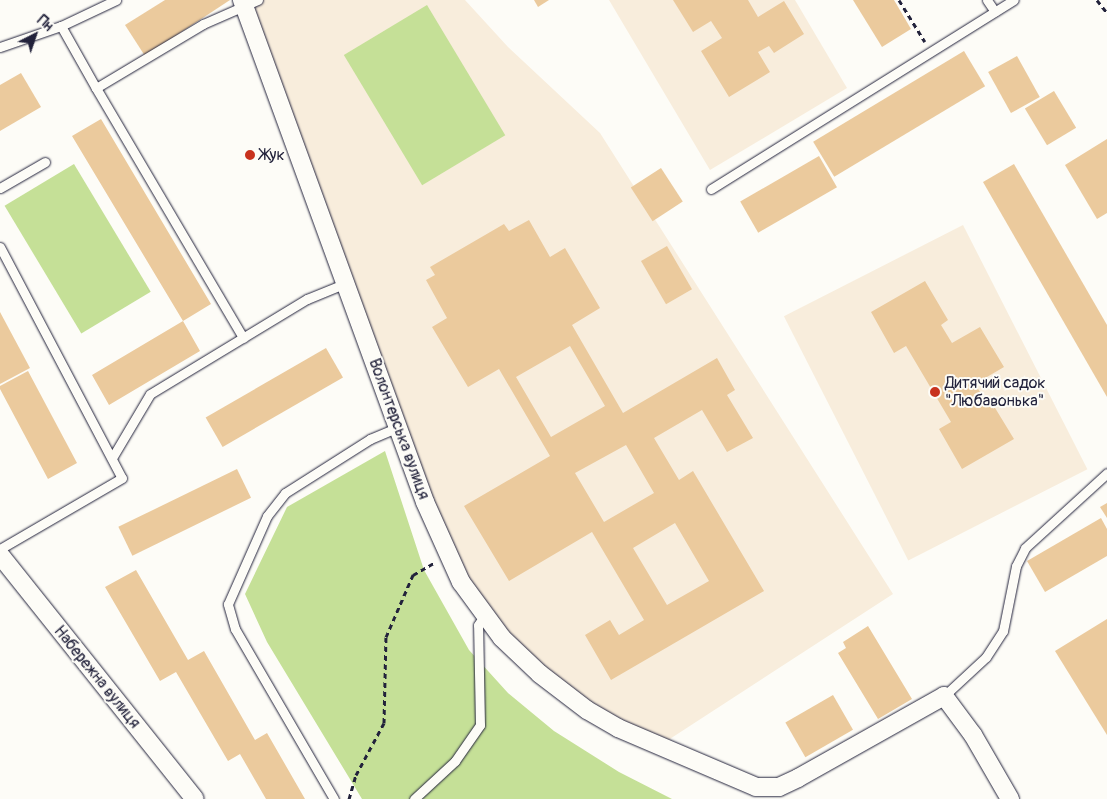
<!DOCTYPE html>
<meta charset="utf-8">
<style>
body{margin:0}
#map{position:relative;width:1107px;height:799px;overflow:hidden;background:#fdfcf7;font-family:Pangolin,sans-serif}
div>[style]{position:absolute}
.built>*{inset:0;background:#f8eddc;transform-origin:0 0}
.green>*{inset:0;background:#c5e097;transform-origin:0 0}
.building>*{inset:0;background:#ebca9d;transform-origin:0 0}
.path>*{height:3px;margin-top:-1.5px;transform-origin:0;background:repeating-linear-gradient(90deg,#22223b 0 5px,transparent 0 9px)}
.roads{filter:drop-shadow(0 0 1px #22223b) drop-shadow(0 0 1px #22223b)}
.lane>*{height:9px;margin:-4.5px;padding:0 4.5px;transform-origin:4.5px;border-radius:4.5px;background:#fdfcf7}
.street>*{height:18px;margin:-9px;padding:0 9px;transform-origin:9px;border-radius:9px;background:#fdfcf7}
.dots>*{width:14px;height:14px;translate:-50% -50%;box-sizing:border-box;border:2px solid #fdfcf7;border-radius:50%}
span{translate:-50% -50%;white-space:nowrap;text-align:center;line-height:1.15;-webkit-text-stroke:4px #fdfcf7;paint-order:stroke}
.poi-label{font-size:16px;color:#22223b}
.left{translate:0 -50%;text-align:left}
.street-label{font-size:16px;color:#22223b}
.north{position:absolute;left:10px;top:10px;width:50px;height:50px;-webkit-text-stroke:4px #fdfcf7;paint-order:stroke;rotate:41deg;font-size:14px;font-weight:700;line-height:20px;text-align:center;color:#22223b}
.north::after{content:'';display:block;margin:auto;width:18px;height:22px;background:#22223b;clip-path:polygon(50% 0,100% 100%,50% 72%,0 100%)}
</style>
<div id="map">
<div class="built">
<div style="clip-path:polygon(254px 0,465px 0,508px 47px,600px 133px,893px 594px,659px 746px,552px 684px,461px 582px,244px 5px)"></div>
<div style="clip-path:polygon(609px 0,795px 0,847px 88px,710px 170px)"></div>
<div style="left:963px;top:225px;width:274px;height:201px;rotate:63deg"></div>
</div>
<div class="green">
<div style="left:427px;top:5px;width:152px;height:97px;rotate:59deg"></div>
<div style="left:74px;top:164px;width:149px;height:81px;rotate:59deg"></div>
<div style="clip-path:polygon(385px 451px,424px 570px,469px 650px,508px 693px,554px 731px,619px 772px,672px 799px,362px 799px,267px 642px,245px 594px,287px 507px)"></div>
</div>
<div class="building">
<div style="clip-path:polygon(165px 0,230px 0,145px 56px,125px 25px)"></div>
<div style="clip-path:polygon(534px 0,549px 0,538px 7px)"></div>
<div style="clip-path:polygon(673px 0,748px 0,758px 17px,784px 1px,804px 34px,774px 53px,769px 46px,758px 52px,770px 72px,729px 97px,701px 51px,722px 38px,711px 21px,693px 32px)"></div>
<div style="clip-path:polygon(853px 0,894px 0,911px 29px,882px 47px)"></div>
<div style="left:964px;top:51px;width:41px;height:176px;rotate:59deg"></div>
<div style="left:1017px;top:56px;width:47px;height:33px;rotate:61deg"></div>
<div style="clip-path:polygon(21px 73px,41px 107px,0 131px,0 85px)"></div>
<div style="left:1054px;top:91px;width:43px;height:34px;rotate:59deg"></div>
<div style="clip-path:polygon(101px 119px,211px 304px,183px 321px,200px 351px,109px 405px,92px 375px,183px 321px,72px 136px)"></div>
<div style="clip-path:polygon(1107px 139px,1107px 213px,1097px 219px,1065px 165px)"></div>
<div style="left:819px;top:156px;width:36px;height:91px;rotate:60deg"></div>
<div style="clip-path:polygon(1014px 164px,1107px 325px,1107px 397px,983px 182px)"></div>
<div style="left:661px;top:168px;width:40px;height:36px;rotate:57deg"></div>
<div style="clip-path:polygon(evenodd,529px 220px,550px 257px,565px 248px,600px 308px,572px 325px,623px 413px,717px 358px,735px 390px,727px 395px,753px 438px,727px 452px,702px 410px,654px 438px,679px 480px,693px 471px,764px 591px,611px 680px,585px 635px,610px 620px,619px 635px,644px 620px,592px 532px,509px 581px,464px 506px,550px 456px,499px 369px,468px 387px,432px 327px,447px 318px,426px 280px,435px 275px,430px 267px,504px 224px,509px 231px,529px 220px,570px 346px,605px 406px,551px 437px,516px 377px,570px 346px,529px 220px,626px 445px,654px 493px,604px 522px,575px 473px,626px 445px,529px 220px,675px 523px,709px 581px,667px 605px,633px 548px,675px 523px)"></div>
<div style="left:667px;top:246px;width:50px;height:30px;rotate:60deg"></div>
<div style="clip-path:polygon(925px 281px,948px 320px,941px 325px,952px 343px,980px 327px,1004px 367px,975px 384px,985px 400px,989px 398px,1014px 439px,962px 469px,939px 429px,951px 422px,906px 346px,894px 353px,871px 312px)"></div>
<div style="clip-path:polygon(0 312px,30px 368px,0 384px)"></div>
<div style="left:326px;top:348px;width:34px;height:139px;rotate:60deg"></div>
<div style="clip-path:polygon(28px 371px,77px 463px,48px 479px,0 389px,0 386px)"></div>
<div style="left:237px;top:469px;width:32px;height:132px;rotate:64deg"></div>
<div style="clip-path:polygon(1107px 503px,1107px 518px,1100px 507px)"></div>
<div style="clip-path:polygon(1101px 518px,1107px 529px,1107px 556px,1045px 592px,1027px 561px)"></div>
<div style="clip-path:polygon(136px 570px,188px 660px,204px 651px,255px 740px,267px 733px,305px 799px,266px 799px,240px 754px,228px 761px,176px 672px,160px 681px,105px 587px)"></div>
<div style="clip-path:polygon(1107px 619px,1107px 735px,1055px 651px)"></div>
<div style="clip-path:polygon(868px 626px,912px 699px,878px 719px,838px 653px,846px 648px,843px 642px)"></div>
<div style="left:833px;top:695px;width:40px;height:55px;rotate:60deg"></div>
</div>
<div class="path">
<div style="left:899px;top:0;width:49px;rotate:58.2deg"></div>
<div style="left:1097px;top:0;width:16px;rotate:52deg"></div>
<div style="left:349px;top:799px;width:25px;rotate:-74deg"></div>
<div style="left:356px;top:775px;width:59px;rotate:-61.7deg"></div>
<div style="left:384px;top:723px;width:86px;rotate:-88.7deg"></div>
<div style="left:386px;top:637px;width:68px;rotate:-66.5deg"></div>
<div style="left:413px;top:575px;width:24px;rotate:-30deg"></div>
</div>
<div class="roads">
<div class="lane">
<div style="left:987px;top:0;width:14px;rotate:56deg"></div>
<div style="left:61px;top:26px;width:71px;rotate:60.6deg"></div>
<div style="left:96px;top:88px;width:125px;rotate:-30.9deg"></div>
<div style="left:203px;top:24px;width:60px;rotate:-23.6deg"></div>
<div style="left:0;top:47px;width:65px;rotate:-19deg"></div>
<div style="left:61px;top:26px;width:61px;rotate:-25.3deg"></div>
<div style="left:96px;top:88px;width:290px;rotate:59.5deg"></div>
<div style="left:0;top:188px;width:52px;rotate:-30deg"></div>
<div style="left:711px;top:189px;width:357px;rotate:-32deg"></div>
<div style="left:0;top:247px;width:261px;rotate:62.2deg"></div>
<div style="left:122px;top:478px;width:141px;rotate:149.8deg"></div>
<div style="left:112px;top:458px;width:74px;rotate:-59.3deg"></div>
<div style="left:150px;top:394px;width:184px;rotate:-31.2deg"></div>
<div style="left:307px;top:299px;width:42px;rotate:-22.3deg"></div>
<div style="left:944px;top:696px;width:57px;rotate:-42.9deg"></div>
<div style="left:986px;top:657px;width:31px;rotate:-57deg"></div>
<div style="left:1003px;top:631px;width:66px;rotate:-78.7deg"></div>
<div style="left:1016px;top:566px;width:20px;rotate:-63deg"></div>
<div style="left:1025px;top:548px;width:111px;rotate:-42.4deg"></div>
<div style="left:334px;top:799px;width:197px;rotate:-120.2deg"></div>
<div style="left:235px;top:629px;width:26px;rotate:-106deg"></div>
<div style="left:228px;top:604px;width:96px;rotate:-66.1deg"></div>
<div style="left:267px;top:516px;width:29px;rotate:-52deg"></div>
<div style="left:285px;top:493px;width:101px;rotate:-32.4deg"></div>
<div style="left:370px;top:439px;width:30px;rotate:-23deg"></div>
<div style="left:414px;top:799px;width:56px;rotate:-42.8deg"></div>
<div style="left:455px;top:761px;width:44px;rotate:-55.2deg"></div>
<div style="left:480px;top:725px;width:100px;rotate:-91.1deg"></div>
<div style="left:478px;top:625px;width:11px;rotate:-56deg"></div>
</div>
<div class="street">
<div style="left:242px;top:0;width:534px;rotate:69.97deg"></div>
<div style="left:425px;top:502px;width:88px;rotate:65.8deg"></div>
<div style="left:461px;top:582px;width:69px;rotate:53.8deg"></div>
<div style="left:502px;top:638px;width:52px;rotate:43.5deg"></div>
<div style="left:540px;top:674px;width:59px;rotate:37.5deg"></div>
<div style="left:587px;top:710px;width:36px;rotate:30deg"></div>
<div style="left:618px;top:728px;width:150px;rotate:23.1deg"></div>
<div style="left:756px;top:787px;width:23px"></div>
<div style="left:779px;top:787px;width:21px;rotate:-25deg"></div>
<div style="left:798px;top:778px;width:167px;rotate:-29.3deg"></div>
<div style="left:944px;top:696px;width:49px;rotate:53.4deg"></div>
<div style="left:973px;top:735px;width:74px;rotate:60deg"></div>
<div style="left:0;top:555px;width:312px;rotate:51.4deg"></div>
</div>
</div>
<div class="dots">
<div style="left:250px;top:155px;background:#c8321e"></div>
<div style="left:935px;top:392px;background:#c8321e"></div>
</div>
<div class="poi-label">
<span class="left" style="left:260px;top:155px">Жук</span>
<span class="left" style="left:945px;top:392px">Дитячий садок<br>"Любавонька"</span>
</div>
<div class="street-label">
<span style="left:399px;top:429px;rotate:70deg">Волонтерська вулиця</span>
<span style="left:97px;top:677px;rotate:51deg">Набережна вулиця</span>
</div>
<div class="north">Пн</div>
</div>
